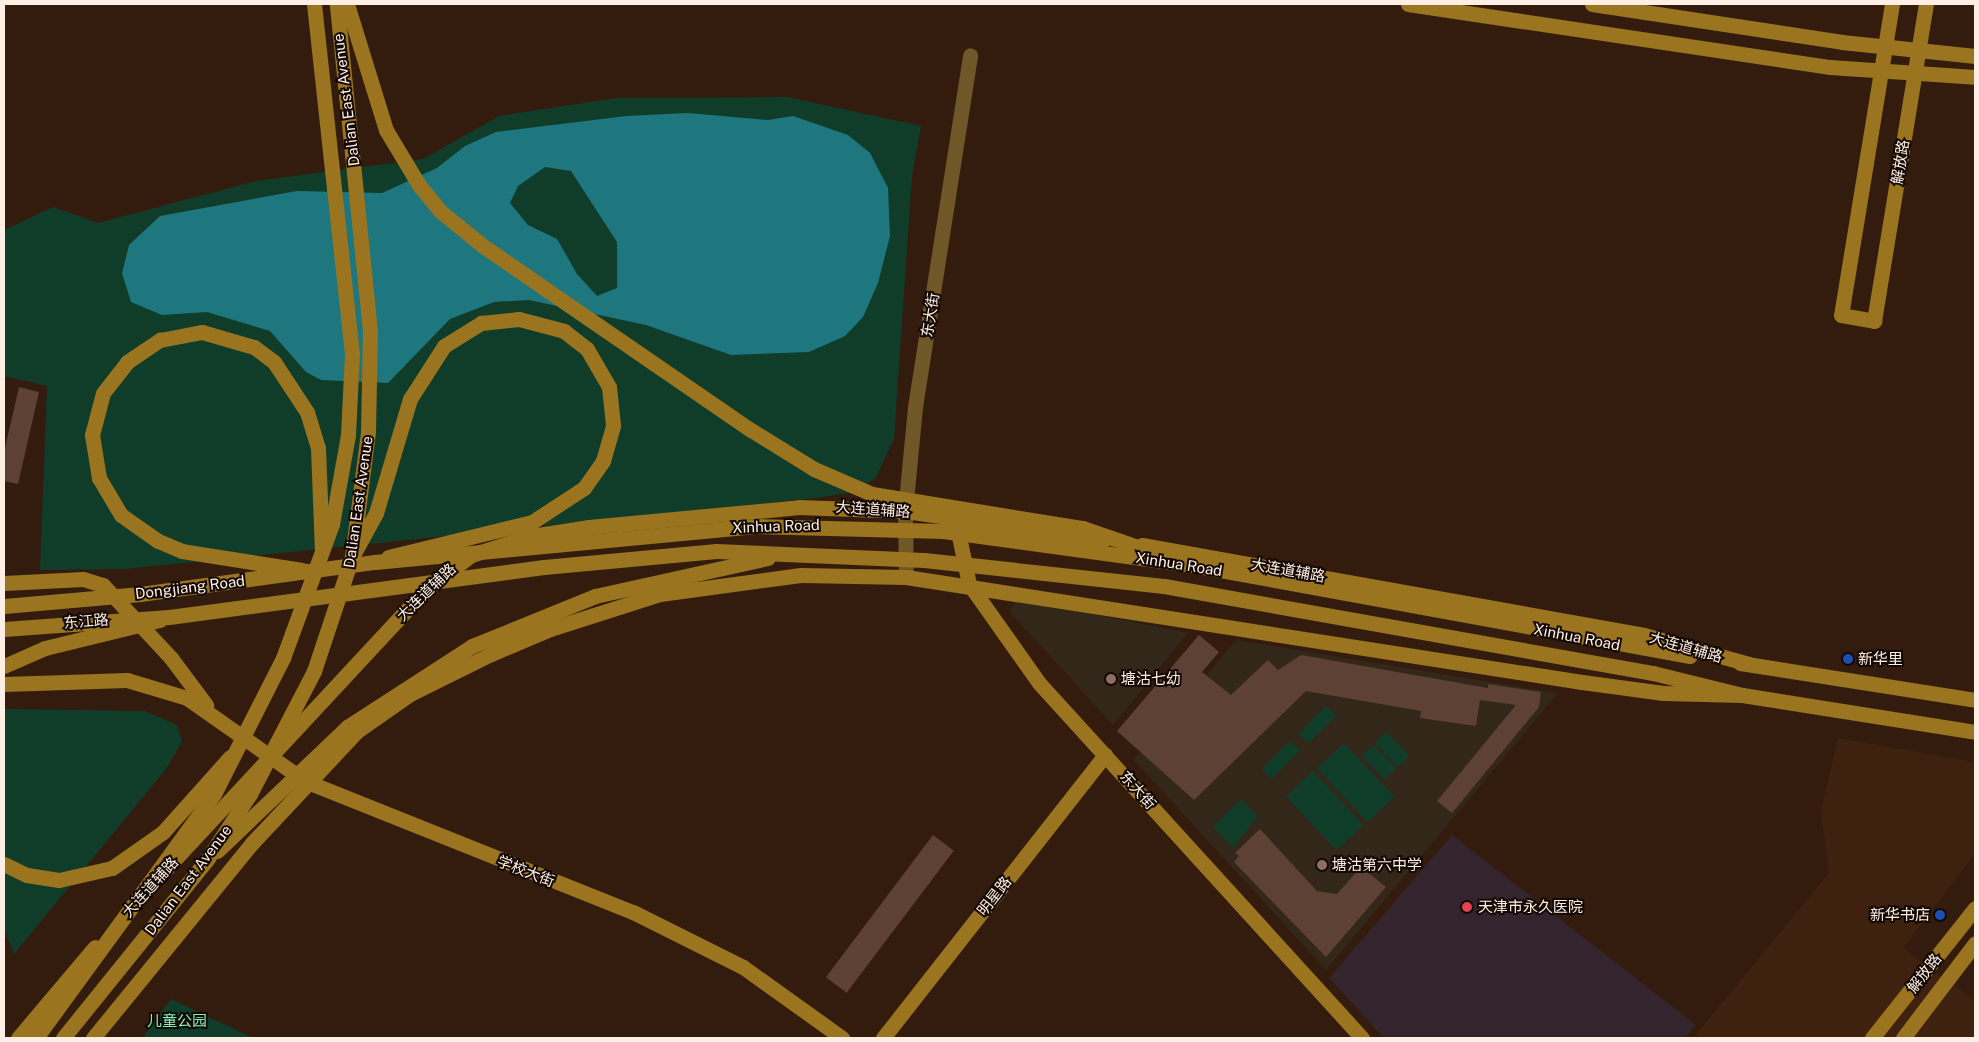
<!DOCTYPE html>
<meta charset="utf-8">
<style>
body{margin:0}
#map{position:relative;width:1979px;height:1042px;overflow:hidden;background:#331c0d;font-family:"Public Sans","Noto Sans SC",sans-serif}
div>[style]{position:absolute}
.built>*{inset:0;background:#3e210e}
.education>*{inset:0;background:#332719}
.medical>*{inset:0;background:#34242d}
.green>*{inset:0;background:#103d2a;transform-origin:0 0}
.water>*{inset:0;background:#1e767f}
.building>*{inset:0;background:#5d4135;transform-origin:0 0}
.street>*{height:15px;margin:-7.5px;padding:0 7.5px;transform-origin:7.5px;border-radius:7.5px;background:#6f5727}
.secondary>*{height:15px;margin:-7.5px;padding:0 7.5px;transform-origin:7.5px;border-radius:7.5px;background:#9a741e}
.secondary-bridge>*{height:15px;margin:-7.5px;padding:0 7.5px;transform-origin:7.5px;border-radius:7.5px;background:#9a741e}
.dots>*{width:14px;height:14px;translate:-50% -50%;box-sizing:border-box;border:2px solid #130904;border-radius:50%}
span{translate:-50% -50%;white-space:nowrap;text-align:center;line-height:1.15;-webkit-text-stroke:4px #130904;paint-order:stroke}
.street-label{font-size:15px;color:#feeee4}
.poi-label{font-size:15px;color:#feeee4}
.left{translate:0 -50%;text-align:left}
.right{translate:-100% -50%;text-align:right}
.park-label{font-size:15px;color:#80f1bb}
.frame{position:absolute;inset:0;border:5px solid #feeee4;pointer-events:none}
</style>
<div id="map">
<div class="built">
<div style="clip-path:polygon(1838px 738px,1975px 762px,1975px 854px,1903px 948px,1975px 1001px,1975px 1038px,1693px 1038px,1829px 873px,1821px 811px)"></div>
</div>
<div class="education">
<div style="clip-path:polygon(1018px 599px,1188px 633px,1113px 725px,1009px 611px)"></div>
<div style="clip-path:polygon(1236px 640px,1558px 693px,1326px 970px,1134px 760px)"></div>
</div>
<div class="medical">
<div style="clip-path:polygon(1452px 835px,1696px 1025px,1685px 1038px,1384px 1038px,1329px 978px)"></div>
</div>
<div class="green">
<div style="clip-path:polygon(787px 97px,921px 126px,912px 176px,894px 439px,875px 479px,848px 493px,816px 498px,124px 569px,40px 570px,47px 386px,4px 376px,4px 230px,53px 207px,98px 223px,256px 181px,423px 159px,499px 116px,616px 98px)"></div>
<div style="left:1326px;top:706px;width:14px;height:39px;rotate:45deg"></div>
<div style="clip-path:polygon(4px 709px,145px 711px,177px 725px,182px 742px,166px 769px,14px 954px,4px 930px)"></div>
<div style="left:1386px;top:732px;width:33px;height:16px;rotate:45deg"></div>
<div style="left:1290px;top:741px;width:14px;height:40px;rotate:45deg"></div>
<div style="left:1344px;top:743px;width:74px;height:37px;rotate:47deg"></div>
<div style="left:1373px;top:745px;width:33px;height:16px;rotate:45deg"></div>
<div style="left:1313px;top:771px;width:74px;height:37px;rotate:47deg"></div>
<div style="clip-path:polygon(1241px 799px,1258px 816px,1233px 848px,1213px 827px)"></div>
<div style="clip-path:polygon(171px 999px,253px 1038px,142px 1038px)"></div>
</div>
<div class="water">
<div style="clip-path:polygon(evenodd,688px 113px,768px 120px,793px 116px,848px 135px,870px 153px,888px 188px,890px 236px,878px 283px,863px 317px,845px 336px,809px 352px,731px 355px,646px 325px,529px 300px,494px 302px,450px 319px,388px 383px,321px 380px,306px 372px,270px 331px,207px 312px,162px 315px,131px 302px,122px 273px,129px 245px,160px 216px,297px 191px,382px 193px,437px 168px,465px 146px,496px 132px,626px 116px,688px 113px,545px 167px,571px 171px,617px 242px,617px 288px,597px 296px,577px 274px,557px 239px,528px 225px,510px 203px,518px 186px,545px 167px)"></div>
</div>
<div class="building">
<div style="clip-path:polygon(19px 387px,39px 392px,18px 484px,4px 481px,4px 452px)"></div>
<div style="clip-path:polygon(1199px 635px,1219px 652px,1202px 672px,1231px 695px,1268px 660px,1278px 670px,1301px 655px,1488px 688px,1488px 684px,1541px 692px,1539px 707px,1452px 813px,1437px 801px,1516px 705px,1480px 700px,1476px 726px,1420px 718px,1421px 711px,1306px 691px,1194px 800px,1117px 731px)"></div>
<div style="clip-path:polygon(1260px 829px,1317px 891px,1337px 894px,1361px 867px,1386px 887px,1326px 957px,1234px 862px,1239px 856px,1235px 853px)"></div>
<div style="left:933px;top:835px;width:26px;height:178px;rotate:37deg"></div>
</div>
<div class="street">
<div style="left:906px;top:577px;width:66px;rotate:-90.9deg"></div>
<div style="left:905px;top:511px;width:104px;rotate:-84.5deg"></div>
<div style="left:915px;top:407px;width:356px;rotate:-81.1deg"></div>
</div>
<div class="secondary">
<div style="left:1408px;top:4px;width:427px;rotate:8.5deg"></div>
<div style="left:1830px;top:67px;width:145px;rotate:3.9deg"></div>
<div style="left:1592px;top:4px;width:253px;rotate:8.6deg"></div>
<div style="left:1842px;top:42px;width:134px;rotate:6deg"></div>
<div style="left:1892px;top:4px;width:315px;rotate:99.3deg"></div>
<div style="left:1841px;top:315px;width:34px;rotate:10deg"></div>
<div style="left:1874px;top:321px;width:321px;rotate:-80.7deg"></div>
<div style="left:956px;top:522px;width:63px;rotate:78.2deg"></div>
<div style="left:969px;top:584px;width:121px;rotate:54.7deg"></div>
<div style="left:1039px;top:683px;width:480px;rotate:47.7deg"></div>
<div style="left:1142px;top:545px;width:510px;rotate:10.16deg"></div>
<div style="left:1644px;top:635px;width:109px;rotate:15.4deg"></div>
<div style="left:352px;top:557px;width:50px;rotate:-61.4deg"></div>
<div style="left:376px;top:513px;width:119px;rotate:-73.4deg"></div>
<div style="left:410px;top:399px;width:63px;rotate:-57.3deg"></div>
<div style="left:444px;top:346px;width:44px;rotate:-31.9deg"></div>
<div style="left:481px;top:323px;width:38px;rotate:-6deg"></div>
<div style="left:519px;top:319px;width:47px;rotate:14.9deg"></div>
<div style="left:564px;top:331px;width:29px;rotate:38deg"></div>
<div style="left:587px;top:349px;width:44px;rotate:59.9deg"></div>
<div style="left:609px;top:387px;width:39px;rotate:84deg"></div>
<div style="left:613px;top:426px;width:36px;rotate:106deg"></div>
<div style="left:603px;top:461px;width:33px;rotate:125deg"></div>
<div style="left:584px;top:488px;width:62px;rotate:146.8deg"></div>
<div style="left:532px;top:522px;width:148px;rotate:166.3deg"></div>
<div style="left:1198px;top:566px;width:500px;rotate:10.37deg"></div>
<div style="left:302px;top:570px;width:121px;rotate:-171deg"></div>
<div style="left:182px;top:551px;width:26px;rotate:-157deg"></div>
<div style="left:158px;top:541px;width:45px;rotate:-144.9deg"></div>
<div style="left:121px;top:515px;width:43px;rotate:-120.7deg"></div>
<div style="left:99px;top:478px;width:44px;rotate:-99.2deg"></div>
<div style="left:92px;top:435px;width:43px;rotate:-75.3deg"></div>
<div style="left:103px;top:393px;width:39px;rotate:-52deg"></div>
<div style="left:127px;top:362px;width:40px;rotate:-34deg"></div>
<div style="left:160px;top:340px;width:43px;rotate:-10.8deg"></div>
<div style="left:202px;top:332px;width:54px;rotate:16.1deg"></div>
<div style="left:254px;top:347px;width:25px;rotate:37deg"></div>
<div style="left:274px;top:362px;width:60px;rotate:56.6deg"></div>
<div style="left:307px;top:412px;width:38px;rotate:73deg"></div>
<div style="left:318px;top:448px;width:102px;rotate:87.8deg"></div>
<div style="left:4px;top:583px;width:79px;rotate:-2.9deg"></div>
<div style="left:83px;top:579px;width:21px;rotate:17deg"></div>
<div style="left:103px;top:585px;width:100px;rotate:47deg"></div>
<div style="left:171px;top:658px;width:59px;rotate:53.3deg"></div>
<div style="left:1740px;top:663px;width:238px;rotate:8.9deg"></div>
<div style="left:1653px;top:673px;width:92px;rotate:13.9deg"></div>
<div style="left:1742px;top:695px;width:236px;rotate:9deg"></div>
<div style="left:4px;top:684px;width:123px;rotate:-1.9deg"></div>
<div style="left:127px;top:680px;width:63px;rotate:16.7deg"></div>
<div style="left:187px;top:698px;width:144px;rotate:35.1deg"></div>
<div style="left:305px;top:781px;width:353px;rotate:21.8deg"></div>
<div style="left:633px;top:912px;width:123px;rotate:26.6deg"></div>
<div style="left:743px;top:967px;width:122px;rotate:35.6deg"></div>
<div style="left:4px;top:864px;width:25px;rotate:26deg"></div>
<div style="left:27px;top:875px;width:32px;rotate:9deg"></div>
<div style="left:59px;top:880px;width:54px;rotate:-12.8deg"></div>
<div style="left:112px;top:868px;width:62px;rotate:-35.2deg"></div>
<div style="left:163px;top:832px;width:101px;rotate:-48.2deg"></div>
<div style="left:164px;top:871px;width:379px;rotate:-47.1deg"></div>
<div style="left:422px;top:593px;width:62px;rotate:-37.8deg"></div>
<div style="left:471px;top:555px;width:63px;rotate:-17.6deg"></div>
<div style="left:531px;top:536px;width:59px;rotate:-8.8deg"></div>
<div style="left:589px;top:527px;width:211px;rotate:-5.4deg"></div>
<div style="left:799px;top:507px;width:106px;rotate:2.2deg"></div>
<div style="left:905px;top:511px;width:202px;rotate:8deg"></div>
<div style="left:18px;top:1038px;width:119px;rotate:-49.8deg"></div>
<div style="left:93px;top:1038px;width:252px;rotate:-50.8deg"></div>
<div style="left:252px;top:843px;width:154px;rotate:-46.8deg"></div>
<div style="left:357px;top:731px;width:65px;rotate:-34.9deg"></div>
<div style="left:410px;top:694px;width:90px;rotate:-26.3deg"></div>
<div style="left:491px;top:654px;width:64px;rotate:-23deg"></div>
<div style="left:550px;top:629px;width:115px;rotate:-17.7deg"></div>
<div style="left:660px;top:594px;width:142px;rotate:-7.7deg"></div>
<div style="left:801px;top:575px;width:105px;rotate:1.1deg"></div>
<div style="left:906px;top:577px;width:684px;rotate:8.83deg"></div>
<div style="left:1582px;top:682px;width:82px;rotate:7.7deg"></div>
<div style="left:1663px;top:693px;width:79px;rotate:1.5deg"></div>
<div style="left:883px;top:1038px;width:360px;rotate:-51.9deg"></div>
<div style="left:1872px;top:1038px;width:166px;rotate:-51.6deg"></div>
<div style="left:1903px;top:1038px;width:119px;rotate:-52.8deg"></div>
</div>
<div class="secondary-bridge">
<div style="left:347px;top:4px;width:132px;rotate:72.8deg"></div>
<div style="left:386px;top:130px;width:64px;rotate:59deg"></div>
<div style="left:419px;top:185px;width:33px;rotate:51deg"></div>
<div style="left:440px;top:211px;width:55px;rotate:39.1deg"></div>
<div style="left:483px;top:246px;width:325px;rotate:34.5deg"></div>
<div style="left:751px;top:430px;width:74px;rotate:31.8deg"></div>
<div style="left:814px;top:469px;width:63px;rotate:23.3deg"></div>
<div style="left:872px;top:494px;width:214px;rotate:9.2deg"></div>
<div style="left:1083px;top:528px;width:79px;rotate:19.1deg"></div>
<div style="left:4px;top:606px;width:137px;rotate:-5deg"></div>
<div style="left:140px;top:594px;width:237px;rotate:-7.8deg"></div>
<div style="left:375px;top:562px;width:383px;rotate:-5.4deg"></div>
<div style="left:756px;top:526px;width:187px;rotate:1.5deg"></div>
<div style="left:943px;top:531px;width:257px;rotate:7.8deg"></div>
<div style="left:4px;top:629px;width:165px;rotate:-4.2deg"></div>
<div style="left:169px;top:617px;width:378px;rotate:-7.6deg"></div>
<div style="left:544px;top:567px;width:173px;rotate:-5.3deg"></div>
<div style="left:716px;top:551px;width:208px;rotate:2.5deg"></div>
<div style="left:924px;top:560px;width:241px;rotate:6.2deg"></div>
<div style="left:1164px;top:586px;width:497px;rotate:10.1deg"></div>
<div style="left:4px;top:666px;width:45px;rotate:-23.7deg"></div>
<div style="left:45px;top:648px;width:118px;rotate:-13.7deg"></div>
<div style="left:217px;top:851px;width:180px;rotate:-43.6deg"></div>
<div style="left:347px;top:727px;width:149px;rotate:-32.9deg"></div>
<div style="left:472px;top:646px;width:133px;rotate:-22.1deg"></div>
<div style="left:595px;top:596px;width:177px;rotate:-12.4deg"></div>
<div style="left:36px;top:1038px;width:302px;rotate:-53.9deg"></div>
<div style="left:214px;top:794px;width:153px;rotate:-63.1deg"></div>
<div style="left:283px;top:658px;width:143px;rotate:-69.9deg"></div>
<div style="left:332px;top:524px;width:90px;rotate:-79.8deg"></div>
<div style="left:348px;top:435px;width:81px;rotate:-87.2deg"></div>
<div style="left:352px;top:354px;width:352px;rotate:-96.2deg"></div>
<div style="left:63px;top:1038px;width:231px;rotate:-51.1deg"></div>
<div style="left:208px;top:858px;width:77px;rotate:-56.7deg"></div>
<div style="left:250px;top:794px;width:139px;rotate:-62.5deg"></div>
<div style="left:314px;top:671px;width:120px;rotate:-71.6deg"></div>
<div style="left:352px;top:557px;width:126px;rotate:-82.7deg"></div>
<div style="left:368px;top:432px;width:101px;rotate:-88.9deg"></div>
<div style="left:370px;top:331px;width:329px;rotate:-95.8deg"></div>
</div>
<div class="dots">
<div style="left:1848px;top:659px;background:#1a4fb4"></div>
<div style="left:1111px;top:679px;background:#8d6e63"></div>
<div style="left:1322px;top:865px;background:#8d6e63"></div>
<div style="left:1467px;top:907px;background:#e0444e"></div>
<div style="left:1940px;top:915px;background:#1a4fb4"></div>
</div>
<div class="street-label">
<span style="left:346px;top:100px;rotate:-97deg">Dalian East Avenue</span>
<span style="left:1900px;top:162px;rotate:-81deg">解放路</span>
<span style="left:930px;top:315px;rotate:-81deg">东大街</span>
<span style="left:358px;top:502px;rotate:-82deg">Dalian East Avenue</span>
<span style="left:873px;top:509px;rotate:4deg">大连道辅路</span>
<span style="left:776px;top:526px;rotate:-2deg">Xinhua Road</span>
<span style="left:1179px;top:564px;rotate:9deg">Xinhua Road</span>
<span style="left:1288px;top:570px;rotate:10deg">大连道辅路</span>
<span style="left:190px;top:587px;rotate:-7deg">Dongjiang Road</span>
<span style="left:426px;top:592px;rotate:-44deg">大连道辅路</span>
<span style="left:86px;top:621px;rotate:-5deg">东江路</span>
<span style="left:1577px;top:637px;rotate:11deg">Xinhua Road</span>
<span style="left:1686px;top:647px;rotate:16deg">大连道辅路</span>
<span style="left:1138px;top:790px;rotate:48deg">东大街</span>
<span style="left:526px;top:871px;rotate:21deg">学校大街</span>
<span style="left:188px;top:880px;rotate:-53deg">Dalian East Avenue</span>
<span style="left:150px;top:887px;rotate:-48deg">大连道辅路</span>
<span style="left:994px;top:896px;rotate:-52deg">明星路</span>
<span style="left:1924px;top:973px;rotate:-52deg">解放路</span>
</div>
<div class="poi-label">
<span class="left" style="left:1858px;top:659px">新华里</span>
<span class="left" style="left:1121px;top:679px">塘沽七幼</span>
<span class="left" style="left:1332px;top:865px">塘沽第六中学</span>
<span class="left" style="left:1478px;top:907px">天津市永久医院</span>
<span class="right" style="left:1930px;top:915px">新华书店</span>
</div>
<div class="park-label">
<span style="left:177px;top:1021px">儿童公园</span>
</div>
<div class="frame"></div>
</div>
